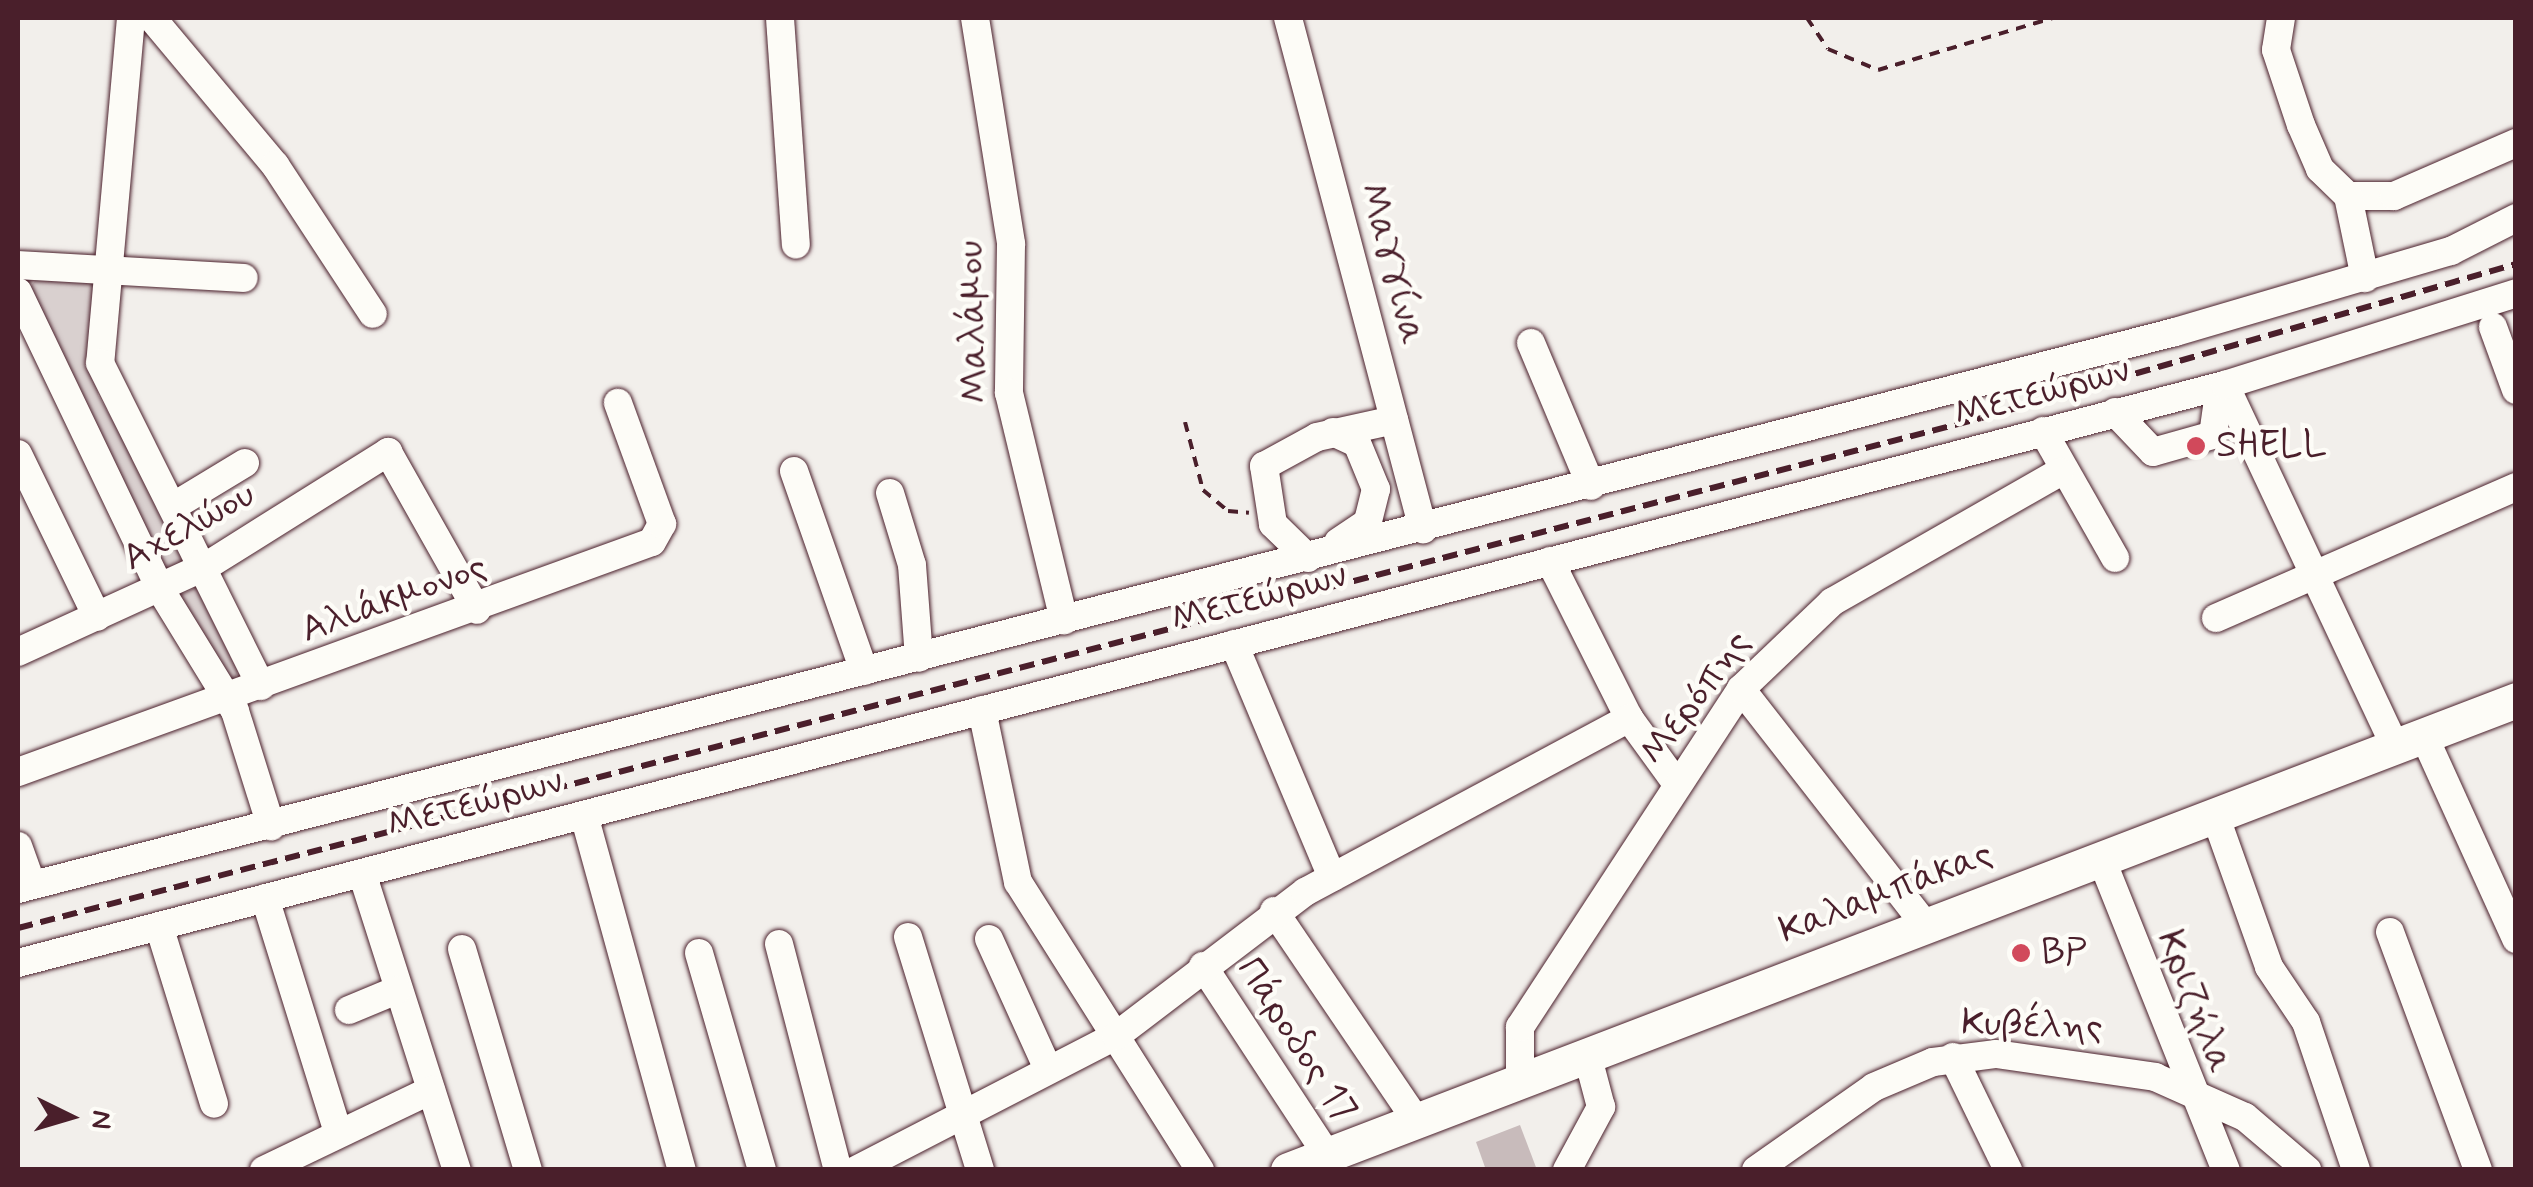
<!DOCTYPE html>
<meta charset="utf-8">
<style>
body{margin:0}
#map{position:relative;width:2533px;height:1187px;overflow:hidden;background:#f2efeb;font-family:Mynerve,sans-serif}
div>[style]{position:absolute}
.green>*{inset:0;background:#d9d0cf}
.building>*{inset:0;background:#c8bbbb}
.path>*{height:4px;margin-top:-2px;transform-origin:0;background:repeating-linear-gradient(90deg,#4a1f2b 0 10px,transparent 0 18px)}
.roads{filter:drop-shadow(0 0 2px #4a1f2b) drop-shadow(0 0 2px #4a1f2b)}
.minor>*{height:28px;margin:-14px;padding:0 14px;transform-origin:14px;border-radius:14px;background:#fdfcf7}
.major>*{height:35px;margin:-17.5px;padding:0 17.5px;transform-origin:17.5px;border-radius:17.5px;background:#fdfcf7}
.rail>*{height:6px;margin-top:-3px;transform-origin:0;background:repeating-linear-gradient(90deg,#4a1f2b 0 15px,transparent 0 23px)}
.dots>*{width:28px;height:28px;translate:-50% -50%;box-sizing:border-box;border:5px solid #fdfcf7;border-radius:50%}
span{translate:-50% -50%;white-space:nowrap;text-align:center;line-height:1.15;-webkit-text-stroke:9px #fdfcf7;paint-order:stroke}
.street-label{font-size:38px;color:#4a1f2b}
.poi-label{font-size:38px;color:#4a1f2b}
.left{translate:0 -50%;text-align:left}
.frame{position:absolute;inset:0;border:20px solid #4a1f2b;pointer-events:none}
.north{position:absolute;left:20px;top:1067px;width:100px;height:100px;-webkit-text-stroke:8px #fdfcf7;paint-order:stroke;rotate:95deg;font-size:28px;font-weight:700;line-height:40px;text-align:center;color:#4a1f2b}
.north::after{content:'';display:block;margin:auto;width:35px;height:45px;background:#4a1f2b;clip-path:polygon(50% 0,100% 100%,50% 72%,0 100%)}
</style>
<div id="map">
<div class="green">
<div style="clip-path:polygon(38px 277px,92px 281px,98px 395px,194px 561px,169px 578px,27px 291px)"></div>
<div style="clip-path:polygon(205px 583px,239px 667px,232px 689px,178px 596px)"></div>
</div>
<div class="building">
<div style="clip-path:polygon(1520px 1125px,1537px 1170px,1486px 1170px,1476px 1142px)"></div>
</div>
<div class="path">
<div style="left:1807px;top:18px;width:37px;rotate:56deg"></div>
<div style="left:1828px;top:49px;width:54px;rotate:22.8deg"></div>
<div style="left:1878px;top:70px;width:182px;rotate:-16.6deg"></div>
<div style="left:1185px;top:422px;width:70px;rotate:75.2deg"></div>
<div style="left:1203px;top:490px;width:33px;rotate:40deg"></div>
<div style="left:1228px;top:511px;width:21px;rotate:5deg"></div>
</div>
<div class="roads">
<div class="minor">
<div style="left:131px;top:18px;width:346px;rotate:95.1deg"></div>
<div style="left:100px;top:363px;width:361px;rotate:63.5deg"></div>
<div style="left:152px;top:18px;width:192px;rotate:50.1deg"></div>
<div style="left:275px;top:165px;width:178px;rotate:56.7deg"></div>
<div style="left:780px;top:18px;width:227px;rotate:86deg"></div>
<div style="left:975px;top:18px;width:229px;rotate:80.9deg"></div>
<div style="left:1011px;top:244px;width:149px;rotate:90.8deg"></div>
<div style="left:1009px;top:393px;width:234px;rotate:76.4deg"></div>
<div style="left:1288px;top:18px;width:529px;rotate:75.2deg"></div>
<div style="left:2281px;top:18px;width:32px;rotate:99deg"></div>
<div style="left:2276px;top:50px;width:79px;rotate:71.6deg"></div>
<div style="left:2301px;top:125px;width:48px;rotate:66.6deg"></div>
<div style="left:2320px;top:169px;width:39px;rotate:44deg"></div>
<div style="left:2348px;top:196px;width:46px"></div>
<div style="left:2394px;top:196px;width:133px;rotate:-23.5deg"></div>
<div style="left:2348px;top:196px;width:84px;rotate:78.3deg"></div>
<div style="left:18px;top:265px;width:226px;rotate:3.3deg"></div>
<div style="left:18px;top:292px;width:329px;rotate:64.4deg"></div>
<div style="left:160px;top:589px;width:143px;rotate:58.4deg"></div>
<div style="left:235px;top:711px;width:121px;rotate:72.6deg"></div>
<div style="left:2493px;top:327px;width:67px;rotate:69.9deg"></div>
<div style="left:1531px;top:343px;width:155px;rotate:67.2deg"></div>
<div style="left:2225px;top:385px;width:400px;rotate:64.8deg"></div>
<div style="left:2115px;top:412px;width:55px;rotate:46.5deg"></div>
<div style="left:2153px;top:452px;width:62px;rotate:-15.8deg"></div>
<div style="left:2213px;top:435px;width:49px;rotate:-81.9deg"></div>
<div style="left:2043px;top:431px;width:146px;rotate:60.4deg"></div>
<div style="left:1333px;top:432px;width:26px;rotate:25deg"></div>
<div style="left:1357px;top:443px;width:50px;rotate:67.6deg"></div>
<div style="left:1376px;top:489px;width:34px;rotate:104deg"></div>
<div style="left:1368px;top:522px;width:36px;rotate:146deg"></div>
<div style="left:18px;top:454px;width:181px;rotate:64.1deg"></div>
<div style="left:794px;top:471px;width:212px;rotate:70.7deg"></div>
<div style="left:890px;top:493px;width:75px;rotate:73deg"></div>
<div style="left:912px;top:565px;width:93px;rotate:85.7deg"></div>
<div style="left:174px;top:506px;width:83px;rotate:-31.2deg"></div>
<div style="left:1308px;top:558px;width:49px;rotate:-135.8deg"></div>
<div style="left:1273px;top:524px;width:59px;rotate:-98.8deg"></div>
<div style="left:1264px;top:466px;width:60px;rotate:-28.7deg"></div>
<div style="left:1317px;top:437px;width:79px;rotate:-12.4deg"></div>
<div style="left:1550px;top:561px;width:176px;rotate:63.3deg"></div>
<div style="left:1629px;top:718px;width:82px;rotate:54deg"></div>
<div style="left:2216px;top:618px;width:327px;rotate:-23.6deg"></div>
<div style="left:1234px;top:644px;width:253px;rotate:67.2deg"></div>
<div style="left:18px;top:652px;width:209px;rotate:-24.6deg"></div>
<div style="left:208px;top:565px;width:213px;rotate:-32.1deg"></div>
<div style="left:388px;top:452px;width:181px;rotate:60.6deg"></div>
<div style="left:1741px;top:689px;width:297px;rotate:52deg"></div>
<div style="left:982px;top:710px;width:176px;rotate:78.2deg"></div>
<div style="left:1018px;top:882px;width:341px;rotate:57.7deg"></div>
<div style="left:2424px;top:736px;width:223px;rotate:65.6deg"></div>
<div style="left:18px;top:772px;width:674px;rotate:-19.94deg"></div>
<div style="left:652px;top:542px;width:21px;rotate:-61deg"></div>
<div style="left:662px;top:524px;width:129px;rotate:-110deg"></div>
<div style="left:584px;top:815px;width:368px;rotate:74.6deg"></div>
<div style="left:2215px;top:815px;width:161px;rotate:70.4deg"></div>
<div style="left:2269px;top:967px;width:66px;rotate:56.1deg"></div>
<div style="left:2306px;top:1022px;width:156px;rotate:71.3deg"></div>
<div style="left:18px;top:846px;width:41px;rotate:70.3deg"></div>
<div style="left:2101px;top:858px;width:336px;rotate:68.2deg"></div>
<div style="left:362px;top:873px;width:312px;rotate:72.3deg"></div>
<div style="left:18px;top:889px;width:2228px;rotate:-14.48deg"></div>
<div style="left:2175px;top:332px;width:288px;rotate:-16.4deg"></div>
<div style="left:2451px;top:251px;width:73px;rotate:-26.9deg"></div>
<div style="left:265px;top:898px;width:246px;rotate:72.7deg"></div>
<div style="left:1274px;top:911px;width:253px;rotate:55.8deg"></div>
<div style="left:159px;top:926px;width:186px;rotate:72.8deg"></div>
<div style="left:2390px;top:932px;width:254px;rotate:69.7deg"></div>
<div style="left:908px;top:937px;width:244px;rotate:72.8deg"></div>
<div style="left:989px;top:939px;width:143px;rotate:65.6deg"></div>
<div style="left:779px;top:944px;width:234px;rotate:75.4deg"></div>
<div style="left:462px;top:949px;width:231px;rotate:73.4deg"></div>
<div style="left:699px;top:953px;width:226px;rotate:73.8deg"></div>
<div style="left:18px;top:963px;width:2281px;rotate:-14.68deg"></div>
<div style="left:2225px;top:385px;width:305px;rotate:-17.5deg"></div>
<div style="left:1203px;top:966px;width:226px;rotate:56.7deg"></div>
<div style="left:349px;top:1010px;width:52px;rotate:-22.6deg"></div>
<div style="left:1953px;top:1057px;width:126px;rotate:64deg"></div>
<div style="left:1520px;top:1080px;width:53px;rotate:-90deg"></div>
<div style="left:1520px;top:1027px;width:404px;rotate:-56.8deg"></div>
<div style="left:1741px;top:689px;width:126px;rotate:-43.7deg"></div>
<div style="left:1832px;top:602px;width:262px;rotate:-29.7deg"></div>
<div style="left:264px;top:1170px;width:185px;rotate:-25.6deg"></div>
<div style="left:856px;top:1170px;width:292px;rotate:-27.3deg"></div>
<div style="left:1116px;top:1036px;width:238px;rotate:-37.3deg"></div>
<div style="left:1305px;top:892px;width:368px;rotate:-28.2deg"></div>
<div style="left:1567px;top:1170px;width:72px;rotate:-61.6deg"></div>
<div style="left:1601px;top:1107px;width:55px;rotate:-104.8deg"></div>
<div style="left:1756px;top:1170px;width:144px;rotate:-35.1deg"></div>
<div style="left:1874px;top:1087px;width:64px;rotate:-23deg"></div>
<div style="left:1933px;top:1062px;width:64px;rotate:-7.2deg"></div>
<div style="left:1996px;top:1054px;width:161px;rotate:8.2deg"></div>
<div style="left:2155px;top:1077px;width:98px;rotate:24deg"></div>
<div style="left:2245px;top:1117px;width:82px;rotate:40.5deg"></div>
</div>
<div class="major">
<div style="left:1288px;top:1170px;width:1315px;rotate:-20.94deg"></div>
</div>
</div>
<div class="rail">
<div style="left:18px;top:928px;width:2028px;rotate:-14.56deg"></div>
<div style="left:1981px;top:418px;width:557px;rotate:-16.06deg"></div>
</div>
<div class="dots">
<div style="left:2196px;top:446px;background:#d1495b"></div>
<div style="left:2021px;top:953px;background:#d1495b"></div>
</div>
<div class="street-label">
<span style="left:1391px;top:264px;rotate:75deg">Μαγγίνα</span>
<span style="left:974px;top:322px;rotate:-92deg">Μαλάμου</span>
<span style="left:2042px;top:393px;rotate:-15deg">Μετεώρων</span>
<span style="left:189px;top:527px;rotate:-29deg">Αχελώου</span>
<span style="left:1259px;top:598px;rotate:-15deg">Μετεώρων</span>
<span style="left:394px;top:599px;rotate:-20deg">Αλιάκμονος</span>
<span style="left:1696px;top:698px;rotate:-53deg">Μερόπης</span>
<span style="left:475px;top:804px;rotate:-15deg">Μετεώρων</span>
<span style="left:1886px;top:893px;rotate:-21deg">Καλαμπάκας</span>
<span style="left:2194px;top:1002px;rotate:69deg">Κριζήλα</span>
<span style="left:2032px;top:1026px;rotate:2deg">Κυβέλης</span>
<span style="left:1296px;top:1040px;rotate:57deg">Πάροδος 17</span>
</div>
<div class="poi-label">
<span class="left" style="left:2216px;top:446px">SHELL</span>
<span class="left" style="left:2041px;top:953px">BP</span>
</div>
<div class="frame"></div>
<div class="north">N</div>
</div>
